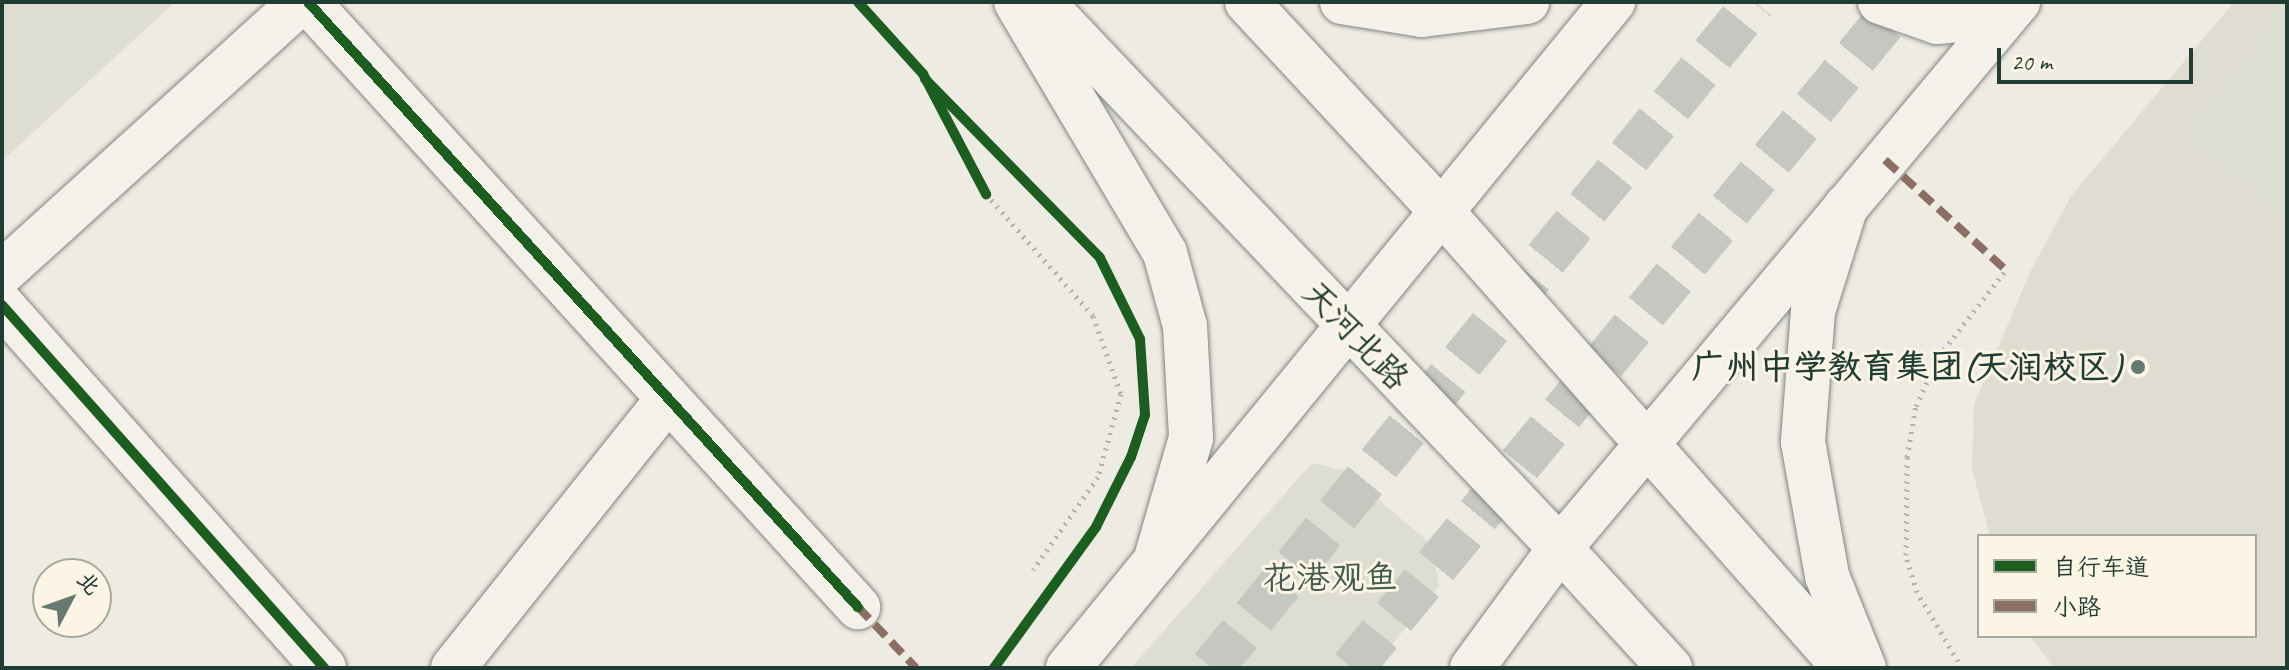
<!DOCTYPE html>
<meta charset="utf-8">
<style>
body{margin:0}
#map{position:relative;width:2289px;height:670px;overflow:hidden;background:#eeebe3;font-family:Caveat,"LXGW WenKai TC",sans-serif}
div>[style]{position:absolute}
.built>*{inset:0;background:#dfddd2}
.green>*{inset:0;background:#deddd1}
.trunk-tunnel>*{height:44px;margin-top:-22px;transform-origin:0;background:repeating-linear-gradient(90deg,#c5c8c0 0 44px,transparent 0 66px)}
.path>*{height:5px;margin-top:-2.5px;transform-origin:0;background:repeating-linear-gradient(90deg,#afb1ac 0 2px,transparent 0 8px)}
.roads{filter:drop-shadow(0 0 2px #828681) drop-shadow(0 0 2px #828681)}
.minor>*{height:44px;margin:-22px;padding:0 22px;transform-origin:22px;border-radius:22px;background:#f4f1eb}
.secondary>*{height:44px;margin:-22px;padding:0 22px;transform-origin:22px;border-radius:22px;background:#f4f1eb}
.primary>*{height:44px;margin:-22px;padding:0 22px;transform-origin:22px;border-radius:22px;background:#f4f1eb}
.trunk>*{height:44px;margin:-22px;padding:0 22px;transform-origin:22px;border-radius:22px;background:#f4f1eb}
.quiet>*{height:8px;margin-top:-4px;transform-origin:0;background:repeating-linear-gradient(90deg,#8d6e63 0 16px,transparent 0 24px)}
.cycleway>*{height:10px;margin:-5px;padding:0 5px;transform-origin:5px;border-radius:5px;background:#1b5e20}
.dots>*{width:22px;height:22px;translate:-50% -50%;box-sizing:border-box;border:4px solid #fcf5e5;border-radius:50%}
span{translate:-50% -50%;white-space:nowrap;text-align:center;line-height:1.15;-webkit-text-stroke:6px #fcf5e5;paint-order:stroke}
.street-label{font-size:34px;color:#1f3d34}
.poi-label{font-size:34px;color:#1f3d34;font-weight:700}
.right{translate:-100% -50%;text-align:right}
.park-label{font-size:34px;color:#425b50}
.frame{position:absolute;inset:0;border:4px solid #1f3d34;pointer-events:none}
.legend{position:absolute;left:1977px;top:534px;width:280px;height:104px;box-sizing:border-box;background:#fcf5e5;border:2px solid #a4ab9e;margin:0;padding:10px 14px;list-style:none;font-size:24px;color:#1f3d34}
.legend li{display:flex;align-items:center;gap:16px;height:40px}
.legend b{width:40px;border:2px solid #a4ab9e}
.north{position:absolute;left:32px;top:558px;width:80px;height:80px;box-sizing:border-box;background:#fcf5e5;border:2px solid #a4ab9e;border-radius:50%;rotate:49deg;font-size:22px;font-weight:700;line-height:32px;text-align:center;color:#1f3d34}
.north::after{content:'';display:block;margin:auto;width:28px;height:36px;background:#677a71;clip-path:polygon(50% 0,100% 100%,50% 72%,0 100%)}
.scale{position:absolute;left:1997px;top:48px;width:196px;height:36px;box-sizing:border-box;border:4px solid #1f3d34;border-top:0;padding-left:10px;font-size:24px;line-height:28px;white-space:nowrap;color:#1f3d34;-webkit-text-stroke:6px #fcf5e5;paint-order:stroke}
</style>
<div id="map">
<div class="built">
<div style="clip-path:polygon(2234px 2px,2287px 2px,2287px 668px,2055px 668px,2029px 636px,2255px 636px,2255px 536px,1990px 536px,1972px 469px,1974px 404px,2031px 270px,2071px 196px)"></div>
</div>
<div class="green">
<div style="clip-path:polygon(2px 2px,175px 2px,2px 161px)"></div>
<div style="clip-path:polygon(2287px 3px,2287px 222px,2180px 135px)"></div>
<div style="clip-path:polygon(1312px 463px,1345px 471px,1432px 545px,1439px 586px,1373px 668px,1131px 668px)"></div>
</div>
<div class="trunk-tunnel">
<div style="left:1212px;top:668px;width:859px;rotate:-50.81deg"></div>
<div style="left:1352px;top:668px;width:863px;rotate:-50.5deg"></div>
</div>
<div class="path">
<div style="left:986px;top:194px;width:162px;rotate:48.7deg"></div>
<div style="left:1093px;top:316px;width:83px;rotate:70.3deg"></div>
<div style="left:1121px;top:394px;width:86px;rotate:105.5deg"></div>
<div style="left:1098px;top:477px;width:113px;rotate:125deg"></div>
<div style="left:1962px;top:668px;width:88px;rotate:-120.6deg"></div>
<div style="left:1917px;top:592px;width:39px;rotate:-107deg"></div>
<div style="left:1906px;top:555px;width:98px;rotate:-89.4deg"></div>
<div style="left:1907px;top:457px;width:52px;rotate:-80deg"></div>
<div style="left:1916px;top:406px;width:55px;rotate:-65.3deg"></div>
<div style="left:1939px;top:356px;width:109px;rotate:-52.1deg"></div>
</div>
<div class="roads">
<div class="minor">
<div style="left:308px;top:2px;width:818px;rotate:47.73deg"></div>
<div style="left:2px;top:273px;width:404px;rotate:-42.2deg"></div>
<div style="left:2px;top:305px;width:485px;rotate:48.4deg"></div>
<div style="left:453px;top:668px;width:344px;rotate:-51.4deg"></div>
</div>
<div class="secondary">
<div style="left:1846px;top:206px;width:110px;rotate:107.4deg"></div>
<div style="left:1813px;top:311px;width:131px;rotate:94.4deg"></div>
<div style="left:1803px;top:442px;width:136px;rotate:79.8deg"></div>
<div style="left:1827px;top:576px;width:99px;rotate:68.1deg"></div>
<div style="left:1443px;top:213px;width:607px;rotate:48.54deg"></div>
<div style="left:1560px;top:548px;width:163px;rotate:47.5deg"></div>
</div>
<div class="primary">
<div style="left:1016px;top:2px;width:292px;rotate:59.3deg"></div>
<div style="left:1165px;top:253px;width:76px;rotate:74.7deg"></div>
<div style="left:1185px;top:326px;width:112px;rotate:86.9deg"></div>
<div style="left:1191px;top:438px;width:129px;rotate:106.2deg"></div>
<div style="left:1042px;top:2px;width:753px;rotate:46.51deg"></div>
<div style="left:1247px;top:2px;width:288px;rotate:47.1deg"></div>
<div style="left:1342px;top:2px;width:81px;rotate:9.2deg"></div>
<div style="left:1422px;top:15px;width:106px;rotate:-7.1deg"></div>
</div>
<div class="trunk">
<div style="left:1880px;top:2px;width:60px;rotate:19.3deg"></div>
<div style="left:1937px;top:22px;width:33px;rotate:-5deg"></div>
<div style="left:1970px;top:19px;width:36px;rotate:-28deg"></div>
<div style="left:1068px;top:668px;width:861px;rotate:-50.71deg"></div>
<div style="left:1472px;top:668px;width:149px;rotate:-53.7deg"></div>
<div style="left:1560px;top:548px;width:713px;rotate:-50.01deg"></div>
</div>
</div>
<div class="quiet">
<div style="left:1885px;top:160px;width:164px;rotate:42.3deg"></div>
<div style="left:858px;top:607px;width:84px;rotate:46.4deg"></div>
</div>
<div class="cycleway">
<div style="left:308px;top:2px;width:818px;rotate:47.73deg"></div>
<div style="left:858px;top:2px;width:97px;rotate:47.9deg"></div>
<div style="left:923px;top:74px;width:136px;rotate:62.3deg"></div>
<div style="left:925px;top:79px;width:250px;rotate:45.6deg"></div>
<div style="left:1100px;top:258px;width:90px;rotate:63.7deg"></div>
<div style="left:1140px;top:339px;width:76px;rotate:86.2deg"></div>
<div style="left:1145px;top:415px;width:44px;rotate:108.4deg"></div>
<div style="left:1131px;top:457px;width:78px;rotate:116.6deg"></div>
<div style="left:1096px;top:527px;width:174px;rotate:125.9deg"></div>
<div style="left:2px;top:305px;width:485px;rotate:48.4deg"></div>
</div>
<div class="dots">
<div style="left:2138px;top:367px;background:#677a71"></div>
</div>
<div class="street-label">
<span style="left:1356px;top:335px;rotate:46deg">天河北路</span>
</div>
<div class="poi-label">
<span class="right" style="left:2122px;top:367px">广州中学教育集团(天润校区)</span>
</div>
<div class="park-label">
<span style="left:1330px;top:578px">花港观鱼</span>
</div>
<div class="frame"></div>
<ul class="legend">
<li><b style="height:10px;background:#1b5e20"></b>自行车道</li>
<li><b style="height:10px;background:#8d6e63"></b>小路</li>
</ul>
<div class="north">北</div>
<div class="scale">20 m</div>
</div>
